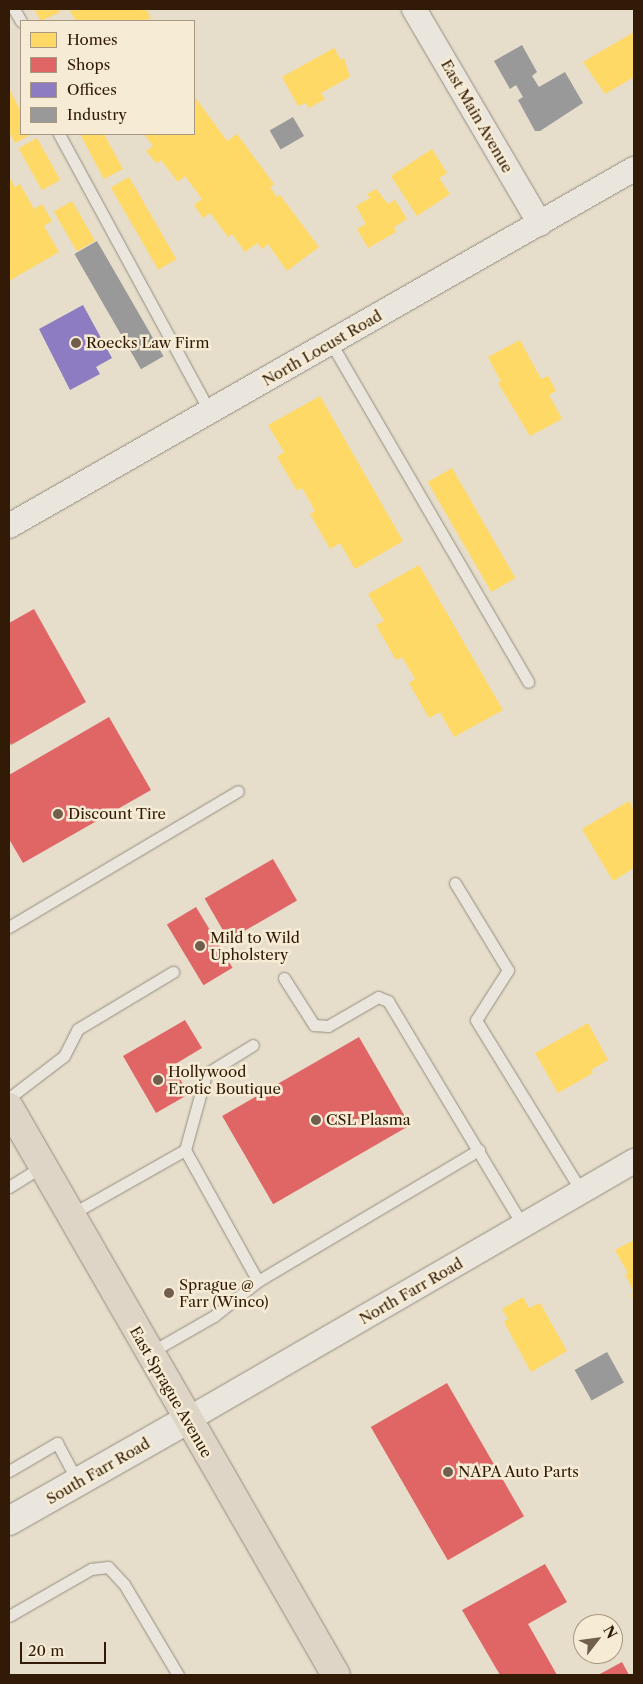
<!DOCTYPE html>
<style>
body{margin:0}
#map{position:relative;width:643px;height:1684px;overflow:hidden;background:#e6ddca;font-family:"Libre Caslon Text",serif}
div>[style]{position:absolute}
.homes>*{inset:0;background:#ffd966;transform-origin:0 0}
.shops>*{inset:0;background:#e06666;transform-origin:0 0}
.offices>*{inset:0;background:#8e7cc3}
.industry>*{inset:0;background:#999;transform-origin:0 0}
.roads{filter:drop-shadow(0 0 1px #958d80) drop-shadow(0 0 1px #958d80)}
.lane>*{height:11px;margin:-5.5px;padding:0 5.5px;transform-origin:5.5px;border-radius:5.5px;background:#eae6dd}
.street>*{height:24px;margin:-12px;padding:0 12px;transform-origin:12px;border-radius:12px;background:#eae6dd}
.secondary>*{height:28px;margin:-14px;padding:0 14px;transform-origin:14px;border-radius:14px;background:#eae6dd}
.primary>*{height:28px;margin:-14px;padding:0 14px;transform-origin:14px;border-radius:14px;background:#ded5c7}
.dots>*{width:14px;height:14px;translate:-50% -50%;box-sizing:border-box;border:2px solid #f6ecd5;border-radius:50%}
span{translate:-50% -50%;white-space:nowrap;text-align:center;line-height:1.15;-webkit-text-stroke:5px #f6ecd5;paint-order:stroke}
.street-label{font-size:15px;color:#321b06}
.poi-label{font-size:15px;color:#321b06}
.left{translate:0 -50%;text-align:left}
.frame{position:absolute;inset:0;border:10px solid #321b06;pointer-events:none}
.legend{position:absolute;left:20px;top:20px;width:175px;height:115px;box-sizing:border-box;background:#f6ecd5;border:1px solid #a89882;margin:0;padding:6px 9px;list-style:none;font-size:15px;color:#321b06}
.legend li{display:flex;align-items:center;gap:10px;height:25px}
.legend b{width:25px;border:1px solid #a89882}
.north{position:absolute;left:573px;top:1614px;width:50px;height:50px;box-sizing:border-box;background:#f6ecd5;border:1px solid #a89882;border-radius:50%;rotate:60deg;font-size:14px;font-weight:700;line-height:20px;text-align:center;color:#321b06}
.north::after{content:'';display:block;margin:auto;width:18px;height:22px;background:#715f4b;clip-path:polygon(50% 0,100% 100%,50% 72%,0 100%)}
.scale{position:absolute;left:20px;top:1642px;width:86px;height:22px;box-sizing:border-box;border:2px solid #321b06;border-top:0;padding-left:6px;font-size:15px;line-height:18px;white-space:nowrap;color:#321b06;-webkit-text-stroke:4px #f6ecd5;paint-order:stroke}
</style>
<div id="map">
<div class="homes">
<div style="clip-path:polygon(34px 9px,58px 9px,60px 12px,41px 21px)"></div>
<div style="clip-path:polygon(69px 9px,146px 9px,151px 18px,144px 21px,76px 21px)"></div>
<div style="clip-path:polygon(634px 32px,634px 77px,605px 94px,583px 62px)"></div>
<div style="clip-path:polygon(334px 48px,341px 60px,344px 58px,350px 77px,321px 93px,325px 99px,309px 108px,306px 103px,298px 106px,282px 77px)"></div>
<div style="clip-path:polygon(10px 91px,21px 111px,21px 134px,32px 134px,15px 143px,9px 132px)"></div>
<div style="clip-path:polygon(194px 96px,227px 141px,237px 134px,274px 184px,270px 187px,277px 197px,280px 195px,319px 247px,287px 271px,268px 244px,262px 249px,257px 243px,245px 252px,232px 234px,228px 237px,210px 213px,203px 218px,194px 205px,202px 199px,185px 176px,178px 182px,161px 160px,156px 163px,146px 151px,153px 146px,144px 134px,194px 134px)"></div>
<div style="clip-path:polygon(80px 134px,104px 134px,123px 169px,104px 179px)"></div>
<div style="left:37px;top:138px;width:48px;height:21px;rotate:61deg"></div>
<div style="clip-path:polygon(432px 149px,447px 173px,439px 178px,450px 194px,417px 216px,391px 176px)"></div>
<div style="clip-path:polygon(9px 177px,15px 187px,20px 184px,34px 209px,42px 204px,52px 221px,44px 226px,59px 252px,9px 281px)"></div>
<div style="left:129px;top:177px;width:95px;height:21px;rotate:60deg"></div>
<div style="clip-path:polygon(376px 189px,388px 204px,395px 200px,407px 219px,394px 227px,396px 232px,368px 248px,357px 229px,366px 224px,356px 206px,370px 198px,367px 194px)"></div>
<div style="left:72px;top:201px;width:46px;height:21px;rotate:60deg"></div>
<div style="clip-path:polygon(520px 340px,541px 379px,548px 376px,556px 391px,549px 395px,562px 419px,530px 436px,498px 383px,501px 382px,488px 357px)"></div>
<div style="clip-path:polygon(320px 396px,403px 541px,355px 569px,340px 543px,330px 549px,310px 514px,315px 511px,302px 488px,297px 491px,277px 457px,284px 452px,268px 425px)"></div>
<div style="left:452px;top:468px;width:127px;height:28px;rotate:60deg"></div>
<div style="clip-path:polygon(419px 565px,503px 710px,454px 737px,440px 712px,429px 718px,409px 683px,415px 679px,402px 657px,396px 660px,376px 625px,384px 621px,368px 594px)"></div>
<div style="clip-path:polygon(629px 801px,634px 810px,634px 868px,613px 881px,582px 829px)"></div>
<div style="clip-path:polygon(588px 1023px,608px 1060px,591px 1070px,593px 1073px,558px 1093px,535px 1053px)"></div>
<div style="clip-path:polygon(634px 1240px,634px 1300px,631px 1294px,634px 1292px,625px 1274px,628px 1273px,615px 1250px)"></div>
<div style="clip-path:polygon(523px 1297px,529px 1308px,540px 1303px,567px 1351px,531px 1372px,504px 1322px,508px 1319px,502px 1309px)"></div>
</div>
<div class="shops">
<div style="clip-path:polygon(34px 609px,86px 702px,11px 745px,9px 740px,9px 623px)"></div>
<div style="clip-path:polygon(109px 717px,151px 790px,23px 863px,9px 839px,9px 775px)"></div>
<div style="left:273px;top:859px;width:48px;height:79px;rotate:60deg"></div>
<div style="left:196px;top:907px;width:71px;height:34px;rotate:59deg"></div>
<div style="clip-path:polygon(185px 1020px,202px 1048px,172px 1066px,189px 1094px,156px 1113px,123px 1056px)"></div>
<div style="left:359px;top:1037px;width:102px;height:158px;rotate:60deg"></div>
<div style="left:447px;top:1383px;width:154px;height:88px;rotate:60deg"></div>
<div style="clip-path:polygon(545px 1564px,567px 1602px,528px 1624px,557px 1675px,500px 1675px,462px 1610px)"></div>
<div style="clip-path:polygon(622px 1662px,629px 1675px,598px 1675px)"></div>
</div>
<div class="offices">
<div style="clip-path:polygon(83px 305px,112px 358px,96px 367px,100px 374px,70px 390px,39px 329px)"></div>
</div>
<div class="industry">
<div style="clip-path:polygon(522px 45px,537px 72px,532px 76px,539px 87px,565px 72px,583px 103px,540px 131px,535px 131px,518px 100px,523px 97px,516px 85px,510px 89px,494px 61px)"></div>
<div style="left:293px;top:117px;width:22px;height:27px;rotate:60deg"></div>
<div style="left:97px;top:241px;width:133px;height:26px;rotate:60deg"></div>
<div style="left:607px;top:1352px;width:35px;height:37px;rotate:61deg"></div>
</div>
<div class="roads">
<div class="lane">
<div style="left:14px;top:9px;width:14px;rotate:60deg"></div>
<div style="left:59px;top:134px;width:316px;rotate:61.5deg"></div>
<div style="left:331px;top:343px;width:392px;rotate:59.8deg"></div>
<div style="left:455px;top:883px;width:102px;rotate:58.7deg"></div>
<div style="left:508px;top:970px;width:59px;rotate:122.6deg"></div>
<div style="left:476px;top:1020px;width:202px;rotate:58.4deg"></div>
<div style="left:9px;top:927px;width:266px;rotate:-30.7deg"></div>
<div style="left:284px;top:978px;width:56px;rotate:57.4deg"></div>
<div style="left:314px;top:1025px;width:14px;rotate:4deg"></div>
<div style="left:328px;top:1026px;width:58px;rotate:-30.1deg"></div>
<div style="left:378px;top:997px;width:11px;rotate:22deg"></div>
<div style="left:388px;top:1001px;width:262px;rotate:59deg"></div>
<div style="left:9px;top:1098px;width:69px;rotate:-37.4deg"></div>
<div style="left:64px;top:1056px;width:30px;rotate:-63deg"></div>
<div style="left:78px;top:1029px;width:111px;rotate:-31deg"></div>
<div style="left:185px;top:1150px;width:79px;rotate:-74.6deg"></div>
<div style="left:206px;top:1074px;width:55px;rotate:-31.7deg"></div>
<div style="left:9px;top:1187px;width:39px;rotate:-32deg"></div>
<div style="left:70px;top:1215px;width:132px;rotate:-29.5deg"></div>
<div style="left:185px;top:1150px;width:150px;rotate:60.9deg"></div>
<div style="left:258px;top:1281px;width:257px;rotate:-30.7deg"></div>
<div style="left:151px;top:1352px;width:73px;rotate:-29.7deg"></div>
<div style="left:214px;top:1316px;width:56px;rotate:-38.5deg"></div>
<div style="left:9px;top:1471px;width:56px;rotate:-30.3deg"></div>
<div style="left:57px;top:1443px;width:44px;rotate:61.7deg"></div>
<div style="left:9px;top:1616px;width:95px;rotate:-29.8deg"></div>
<div style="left:91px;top:1569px;width:17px;rotate:-7deg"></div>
<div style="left:108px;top:1567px;width:23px;rotate:47deg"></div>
<div style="left:124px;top:1584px;width:106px;rotate:59.3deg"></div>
</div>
<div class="street">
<div style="left:414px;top:9px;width:249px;rotate:59.6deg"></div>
<div style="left:9px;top:526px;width:720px;rotate:-29.74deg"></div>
<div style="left:187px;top:1420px;width:517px;rotate:-30.09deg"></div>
</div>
<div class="secondary">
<div style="left:9px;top:1521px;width:205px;rotate:-29.6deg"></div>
</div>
<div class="primary">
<div style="left:9px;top:1107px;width:655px;rotate:60.07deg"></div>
</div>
</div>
<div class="dots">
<div style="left:76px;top:343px;background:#715f4b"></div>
<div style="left:58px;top:814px;background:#715f4b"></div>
<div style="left:200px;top:946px;background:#715f4b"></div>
<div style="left:158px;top:1080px;background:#715f4b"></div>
<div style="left:316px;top:1120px;background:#715f4b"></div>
<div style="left:169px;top:1293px;background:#715f4b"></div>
<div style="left:448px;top:1472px;background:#715f4b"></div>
</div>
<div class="street-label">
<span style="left:477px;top:116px;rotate:60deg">East Main Avenue</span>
<span style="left:322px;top:348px;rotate:-30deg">North Locust Road</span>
<span style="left:411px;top:1291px;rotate:-30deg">North Farr Road</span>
<span style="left:171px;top:1392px;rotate:60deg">East Sprague Avenue</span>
<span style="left:98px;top:1471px;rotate:-30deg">South Farr Road</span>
</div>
<div class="poi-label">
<span class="left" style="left:86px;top:343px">Roecks Law Firm</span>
<span class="left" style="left:68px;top:814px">Discount Tire</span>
<span class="left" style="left:210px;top:946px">Mild to Wild<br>Upholstery</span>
<span class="left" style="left:168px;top:1080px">Hollywood<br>Erotic Boutique</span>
<span class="left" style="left:326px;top:1120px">CSL Plasma</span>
<span class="left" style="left:179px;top:1293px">Sprague @<br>Farr (Winco)</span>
<span class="left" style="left:458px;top:1472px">NAPA Auto Parts</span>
</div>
<div class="frame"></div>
<ul class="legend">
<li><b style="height:14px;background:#ffd966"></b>Homes</li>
<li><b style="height:14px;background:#e06666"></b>Shops</li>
<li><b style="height:14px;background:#8e7cc3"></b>Offices</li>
<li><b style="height:14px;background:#999"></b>Industry</li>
</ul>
<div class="north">N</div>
<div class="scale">20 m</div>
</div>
